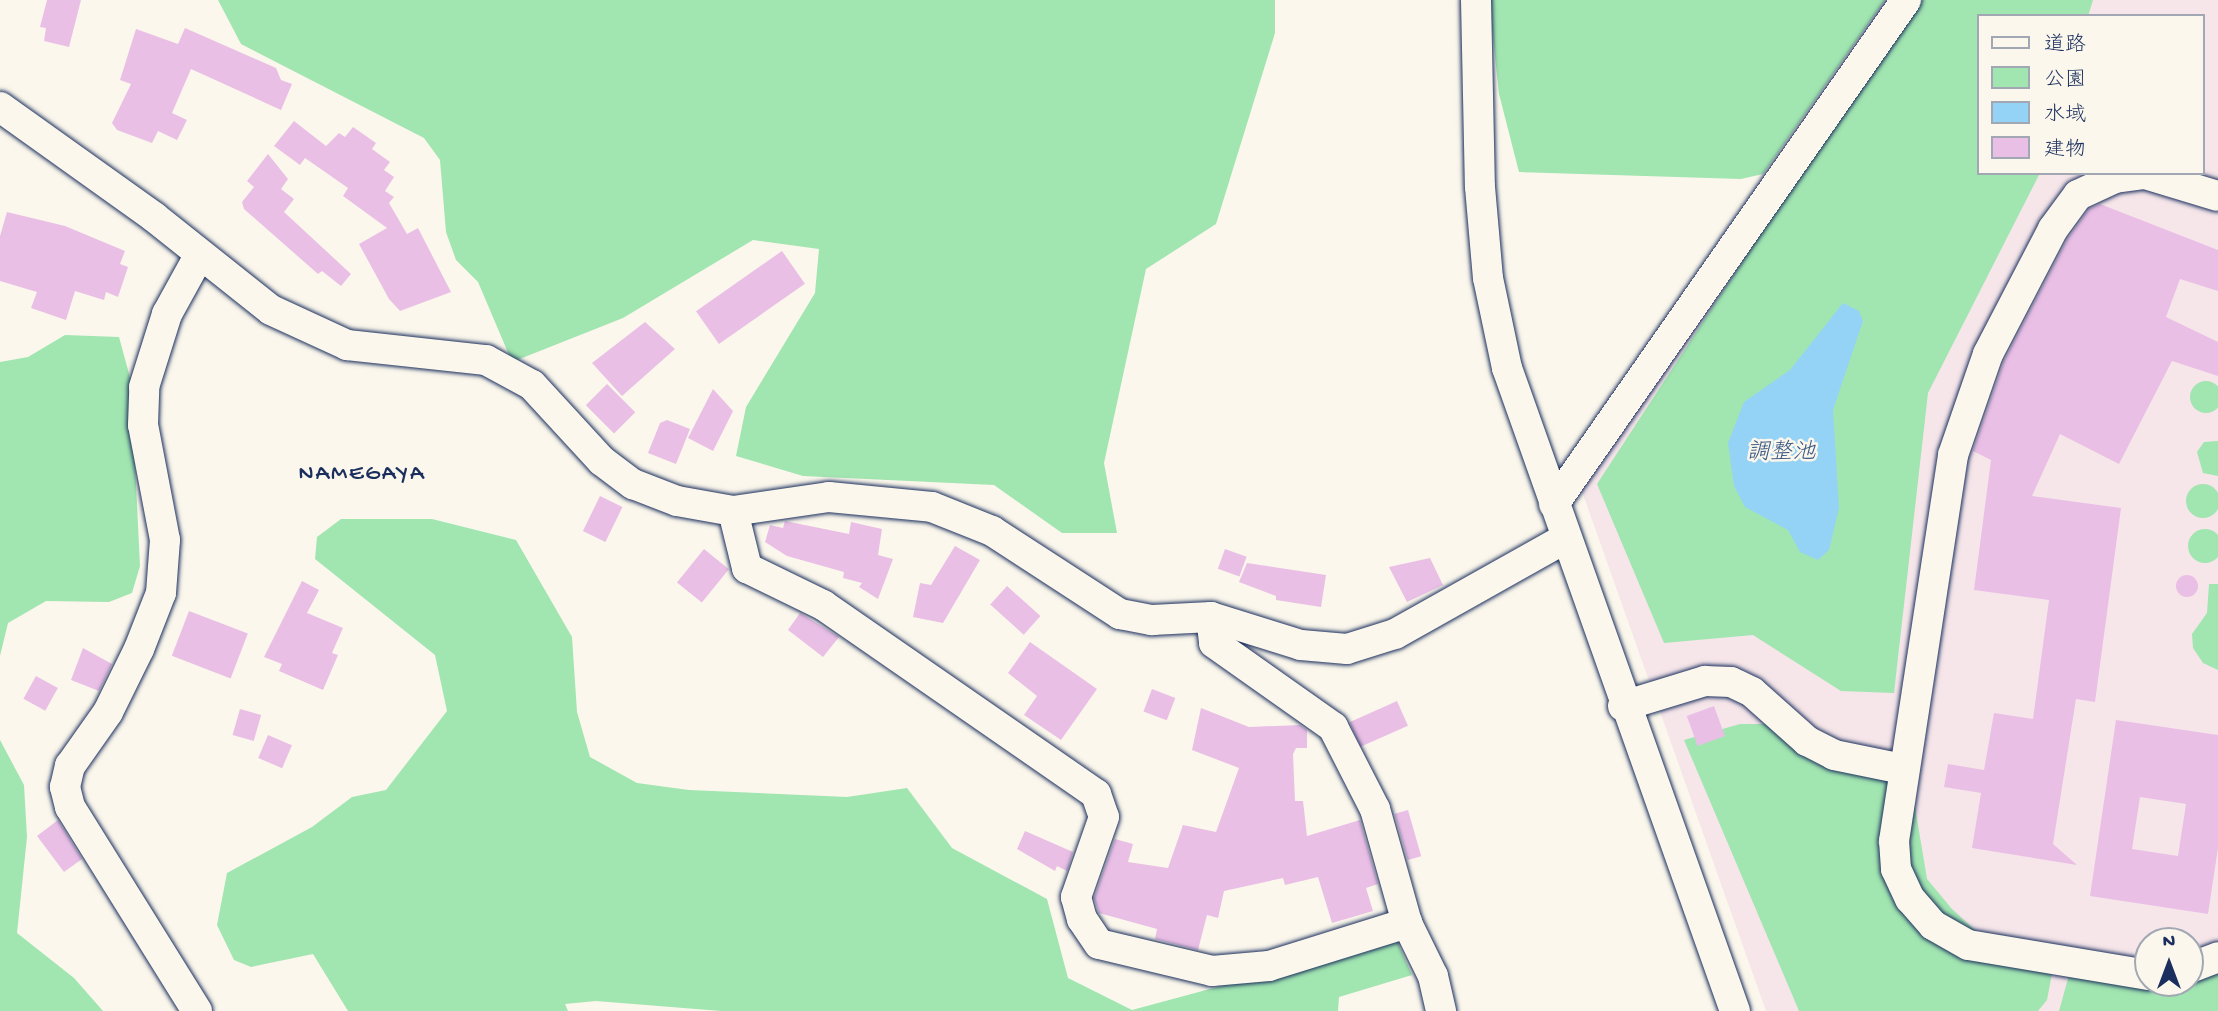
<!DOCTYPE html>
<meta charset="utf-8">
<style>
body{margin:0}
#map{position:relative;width:2218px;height:1011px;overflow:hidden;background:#fbf7ec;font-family:"Gochi Hand","Klee One",sans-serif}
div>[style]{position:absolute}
.built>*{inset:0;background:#f6e6ea}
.green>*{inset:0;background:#a1e5b0}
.round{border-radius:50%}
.water>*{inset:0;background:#95d3f6}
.building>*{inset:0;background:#eabfe6;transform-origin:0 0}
.roads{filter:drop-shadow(0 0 2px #1b2f5e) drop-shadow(0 0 2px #1b2f5e)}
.minor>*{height:30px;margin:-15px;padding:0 15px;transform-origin:15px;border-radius:15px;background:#fbf7ec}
span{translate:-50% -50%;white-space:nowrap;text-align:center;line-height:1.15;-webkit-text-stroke:5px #fbf7ec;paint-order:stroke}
.water-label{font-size:23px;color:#3a5884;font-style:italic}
.neighbourhood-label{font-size:23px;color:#1b2f5e;letter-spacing:2px}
.legend{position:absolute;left:1977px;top:14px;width:228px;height:161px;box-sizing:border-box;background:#fbf7ec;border:2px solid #a1a7b3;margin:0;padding:9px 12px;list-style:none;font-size:21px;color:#1b2f5e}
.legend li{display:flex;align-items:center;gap:14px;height:35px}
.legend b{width:35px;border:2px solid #a1a7b3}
.north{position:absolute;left:2134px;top:927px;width:70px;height:70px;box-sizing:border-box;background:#fbf7ec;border:2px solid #a1a7b3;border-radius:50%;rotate:0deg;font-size:19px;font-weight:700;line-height:28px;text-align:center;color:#1b2f5e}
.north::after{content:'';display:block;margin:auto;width:24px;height:32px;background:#1b2f5e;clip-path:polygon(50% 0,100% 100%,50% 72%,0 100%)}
</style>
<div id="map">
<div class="built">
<div style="clip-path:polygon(evenodd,1882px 0,2218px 0,2218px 1011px,1766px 1011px,1579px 483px,1836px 83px,1882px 0,1978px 16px,2202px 16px,2202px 173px,1978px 173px,1978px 16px,1882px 0,2148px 941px,2190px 941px,2190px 983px,2148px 983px,2148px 941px)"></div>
</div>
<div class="green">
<div style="clip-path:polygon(218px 0,1275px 0,1275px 33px,1216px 224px,1146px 269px,1104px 463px,1117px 533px,1062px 533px,994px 485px,803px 476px,736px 456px,746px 407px,815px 293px,819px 249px,753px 240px,623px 318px,512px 362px,478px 282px,456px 260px,446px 232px,440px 160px,424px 138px,241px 44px)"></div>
<div style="clip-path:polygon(1489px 0,1885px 0,1763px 174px,1741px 179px,1519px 172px,1499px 94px)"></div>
<div style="clip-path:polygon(1913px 0,2093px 0,2088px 16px,1978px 16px,1978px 173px,2040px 173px,1928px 393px,1894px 693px,1841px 691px,1753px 635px,1664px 643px,1597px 484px)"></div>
<div style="clip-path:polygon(65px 335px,119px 337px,131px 381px,140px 566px,132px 593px,109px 602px,46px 601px,8px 623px,0 656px,0 362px,28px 357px)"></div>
<div class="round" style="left:2190px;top:381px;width:32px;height:32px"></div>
<div style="clip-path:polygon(2218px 441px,2218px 476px,2203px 473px,2197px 452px,2204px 442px)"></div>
<div class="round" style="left:2186px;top:484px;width:34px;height:34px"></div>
<div style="clip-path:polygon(341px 519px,432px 519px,516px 540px,572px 637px,577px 712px,590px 757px,637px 783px,689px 790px,847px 797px,907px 788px,952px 848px,1047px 899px,1068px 978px,1132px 1010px,1396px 939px,1412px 975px,1339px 997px,1338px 1011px,721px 1011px,596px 1001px,565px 1004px,568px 1011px,348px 1011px,313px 954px,251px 967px,234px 960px,217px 925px,227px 873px,312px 827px,352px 797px,386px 790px,447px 711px,435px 655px,315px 559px,317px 537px)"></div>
<div class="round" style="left:2188px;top:529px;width:34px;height:34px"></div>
<div style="clip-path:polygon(2209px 584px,2218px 584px,2218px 670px,2203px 663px,2193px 648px,2192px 634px,2207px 613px)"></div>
<div style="clip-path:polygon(1740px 724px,1767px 724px,1881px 754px,1914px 801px,1927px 879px,1952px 909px,1977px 932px,2055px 958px,2047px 1000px,2038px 1011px,1799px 1011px,1684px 740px)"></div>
<div style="clip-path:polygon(0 740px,24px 785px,27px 837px,17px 933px,74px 978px,103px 1011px,0 1011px)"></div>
<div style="clip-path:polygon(2218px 944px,2218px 1011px,2059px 1011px,2074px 957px,2148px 983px,2190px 983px,2190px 952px)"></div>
</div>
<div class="water">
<div style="clip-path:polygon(1843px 303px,1859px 311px,1863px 321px,1833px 410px,1839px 508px,1829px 550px,1818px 560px,1800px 552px,1788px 530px,1745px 507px,1734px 486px,1728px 443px,1744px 402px,1790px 370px)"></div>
</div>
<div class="building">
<div style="clip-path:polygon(47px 0,81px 0,69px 47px,44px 41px,46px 28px,40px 27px)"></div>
<div style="clip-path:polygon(185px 28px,276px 68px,281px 80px,292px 84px,281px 110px,191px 69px,172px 113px,187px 120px,177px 140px,158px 131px,152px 143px,117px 130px,112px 123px,131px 84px,120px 80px,136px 29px,178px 44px)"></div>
<div style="clip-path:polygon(294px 121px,326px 146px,339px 133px,345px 137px,353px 127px,376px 143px,372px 149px,390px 162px,384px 170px,394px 177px,385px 191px,394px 197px,389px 203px,407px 234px,418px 228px,451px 292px,400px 311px,389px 299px,359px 244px,387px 228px,343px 196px,348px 188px,305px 158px,300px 165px,274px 146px)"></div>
<div style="clip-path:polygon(268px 154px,288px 179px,281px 189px,294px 199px,284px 212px,351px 274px,341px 286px,322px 271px,318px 274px,244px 209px,242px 202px,254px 187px,247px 181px)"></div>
<div style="clip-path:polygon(2100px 204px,2218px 250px,2218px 291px,2180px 279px,2166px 317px,2218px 342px,2218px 376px,2172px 361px,2119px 464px,2060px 434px,2032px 496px,2121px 508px,2095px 702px,2076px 699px,2053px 844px,2077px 865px,1972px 848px,1981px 793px,1944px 787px,1948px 764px,1984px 770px,1994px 713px,2033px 719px,2049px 600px,1974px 590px,1991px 460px,1973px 451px,2004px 361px,2068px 238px,2089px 209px)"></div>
<div style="clip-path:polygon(7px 212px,65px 226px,125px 251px,120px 264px,128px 267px,118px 297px,106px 292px,104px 300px,75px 291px,66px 320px,31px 308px,37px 292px,0 281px,0 236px)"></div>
<div style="left:782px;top:251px;width:40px;height:105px;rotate:55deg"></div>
<div style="clip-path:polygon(645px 322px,675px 349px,622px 396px,592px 363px)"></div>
<div style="left:607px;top:384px;width:40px;height:30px;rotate:45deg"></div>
<div style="clip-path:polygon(713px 389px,733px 411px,713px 451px,688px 438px)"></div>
<div style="clip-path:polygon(667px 420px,690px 429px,676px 464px,648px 453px,660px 423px)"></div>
<div style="left:600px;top:496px;width:25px;height:39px;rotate:26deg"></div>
<div style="clip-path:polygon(785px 521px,849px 534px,851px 522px,882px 529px,878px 555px,893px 559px,878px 599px,859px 587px,862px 583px,843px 578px,844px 572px,787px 556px,765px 542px,770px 525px,783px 528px)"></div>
<div style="clip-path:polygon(955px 546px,980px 560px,943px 623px,913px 617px,920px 583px,931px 585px)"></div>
<div style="left:704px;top:549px;width:32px;height:43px;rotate:39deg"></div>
<div style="left:1225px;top:549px;width:23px;height:21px;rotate:20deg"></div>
<div style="clip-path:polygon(1430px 558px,1443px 585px,1407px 602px,1389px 567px)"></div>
<div style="clip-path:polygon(1247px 563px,1326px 575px,1321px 607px,1276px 600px,1276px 596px,1239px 582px)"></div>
<div class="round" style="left:2176px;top:575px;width:22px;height:22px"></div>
<div style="clip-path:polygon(302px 581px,319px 590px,307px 613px,343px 628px,332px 653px,338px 655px,323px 690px,279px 671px,282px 664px,264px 657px)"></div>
<div style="left:1007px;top:586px;width:45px;height:25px;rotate:42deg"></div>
<div style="left:189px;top:611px;width:63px;height:48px;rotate:21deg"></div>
<div style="clip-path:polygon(800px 613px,839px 637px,823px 657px,788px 630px)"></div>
<div style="clip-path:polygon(1030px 642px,1097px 689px,1061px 740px,1024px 715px,1037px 696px,1008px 673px)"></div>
<div style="clip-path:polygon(83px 648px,112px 664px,99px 691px,71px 680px)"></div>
<div style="left:36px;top:676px;width:25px;height:26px;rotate:29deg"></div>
<div style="left:1152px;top:689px;width:25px;height:24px;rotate:21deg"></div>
<div style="left:1397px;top:701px;width:27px;height:52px;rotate:66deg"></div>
<div style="left:1714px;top:706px;width:32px;height:29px;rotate:70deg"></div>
<div style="clip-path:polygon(1201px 708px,1249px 727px,1300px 725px,1307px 730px,1307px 748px,1296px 748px,1293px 754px,1295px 801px,1303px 801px,1307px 836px,1360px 820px,1378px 884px,1366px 888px,1373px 911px,1332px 923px,1318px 877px,1285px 885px,1283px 878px,1224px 891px,1218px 918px,1207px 915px,1198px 950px,1155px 939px,1157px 929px,1099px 913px,1094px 898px,1115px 839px,1133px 844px,1128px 862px,1168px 868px,1183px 825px,1216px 832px,1239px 768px,1192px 750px)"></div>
<div style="left:240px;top:709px;width:22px;height:27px;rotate:16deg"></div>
<div style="clip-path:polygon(evenodd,2116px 720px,2218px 735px,2218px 848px,2208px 914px,2090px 896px,2116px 720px,2140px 797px,2186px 804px,2178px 856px,2132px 849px,2140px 797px)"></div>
<div style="left:268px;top:735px;width:26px;height:25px;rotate:23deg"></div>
<div style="left:1408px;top:810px;width:48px;height:14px;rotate:74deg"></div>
<div style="clip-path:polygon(58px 820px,82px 859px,64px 872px,37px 836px)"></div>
<div style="clip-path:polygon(1025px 831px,1073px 852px,1067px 871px,1057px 866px,1055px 871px,1017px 849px)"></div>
</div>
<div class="roads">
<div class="minor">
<div style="left:1476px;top:0;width:187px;rotate:88.8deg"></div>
<div style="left:1480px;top:187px;width:91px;rotate:85deg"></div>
<div style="left:1488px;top:278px;width:92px;rotate:78.1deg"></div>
<div style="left:1507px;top:368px;width:682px;rotate:70.48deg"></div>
<div style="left:0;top:107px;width:189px;rotate:35.5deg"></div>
<div style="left:154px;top:217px;width:149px;rotate:38.5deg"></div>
<div style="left:271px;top:310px;width:84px;rotate:24.7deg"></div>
<div style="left:347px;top:345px;width:140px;rotate:6.2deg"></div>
<div style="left:486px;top:360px;width:52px;rotate:28.5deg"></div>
<div style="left:532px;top:385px;width:103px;rotate:47.4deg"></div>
<div style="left:602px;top:461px;width:39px;rotate:37deg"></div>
<div style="left:633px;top:484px;width:47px;rotate:21.1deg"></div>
<div style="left:677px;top:501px;width:57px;rotate:10.1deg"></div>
<div style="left:733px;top:511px;width:97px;rotate:-8.3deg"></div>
<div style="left:829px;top:497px;width:103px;rotate:5.5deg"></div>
<div style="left:932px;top:507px;width:65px;rotate:21.8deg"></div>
<div style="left:992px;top:531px;width:153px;rotate:33deg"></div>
<div style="left:1120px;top:614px;width:33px;rotate:11deg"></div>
<div style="left:1152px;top:620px;width:59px;rotate:-2.9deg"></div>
<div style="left:1211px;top:617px;width:94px;rotate:17.3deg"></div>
<div style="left:1301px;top:645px;width:46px;rotate:5deg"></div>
<div style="left:1347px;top:649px;width:50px;rotate:-17.4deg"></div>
<div style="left:1395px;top:634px;width:196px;rotate:-29.3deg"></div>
<div style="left:1554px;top:504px;width:615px;rotate:-55.07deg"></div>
<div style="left:733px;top:511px;width:59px;rotate:76.2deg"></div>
<div style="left:747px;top:568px;width:85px;rotate:26deg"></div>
<div style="left:823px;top:605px;width:332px;rotate:34.7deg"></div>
<div style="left:1096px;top:794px;width:24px;rotate:71deg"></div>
<div style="left:1104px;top:817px;width:85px;rotate:109.3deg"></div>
<div style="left:1076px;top:897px;width:23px;rotate:75deg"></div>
<div style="left:1082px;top:919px;width:30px;rotate:56deg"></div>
<div style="left:1099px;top:944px;width:116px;rotate:13.4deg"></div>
<div style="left:1212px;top:971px;width:57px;rotate:-5deg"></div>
<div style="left:1269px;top:966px;width:145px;rotate:-17.3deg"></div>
<div style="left:1211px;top:617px;width:26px;rotate:83deg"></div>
<div style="left:1214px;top:643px;width:146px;rotate:35.2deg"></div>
<div style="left:1333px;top:727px;width:92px;rotate:62.9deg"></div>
<div style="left:1375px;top:809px;width:118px;rotate:74.3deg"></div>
<div style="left:1407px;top:923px;width:59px;rotate:63.9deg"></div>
<div style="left:1433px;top:976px;width:36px;rotate:77deg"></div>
<div style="left:1623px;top:706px;width:86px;rotate:-17deg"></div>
<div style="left:1705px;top:681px;width:26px;rotate:2deg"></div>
<div style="left:1731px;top:682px;width:23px;rotate:25deg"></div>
<div style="left:1752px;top:692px;width:74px;rotate:41.7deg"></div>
<div style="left:1807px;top:741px;width:30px;rotate:27deg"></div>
<div style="left:1834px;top:755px;width:70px;rotate:11.5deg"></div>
<div style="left:2190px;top:968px;width:30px;rotate:-21deg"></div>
<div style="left:2148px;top:975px;width:182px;rotate:-170.5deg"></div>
<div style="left:1968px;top:945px;width:40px;rotate:-150.3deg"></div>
<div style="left:1933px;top:925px;width:35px;rotate:-131deg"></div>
<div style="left:1910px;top:899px;width:33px;rotate:-115deg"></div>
<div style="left:1896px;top:869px;width:28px;rotate:-94deg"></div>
<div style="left:1894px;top:841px;width:390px;rotate:-81.3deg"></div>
<div style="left:1953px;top:455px;width:107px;rotate:-70.9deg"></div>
<div style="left:1988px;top:354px;width:141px;rotate:-62.5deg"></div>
<div style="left:2053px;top:229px;width:42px;rotate:-53.7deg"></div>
<div style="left:2078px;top:195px;width:41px;rotate:-24.7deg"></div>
<div style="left:2115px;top:178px;width:30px;rotate:-8deg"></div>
<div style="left:2145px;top:174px;width:76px;rotate:16.8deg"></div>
<div style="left:197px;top:1011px;width:240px;rotate:-121.9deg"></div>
<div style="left:70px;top:807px;width:21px;rotate:-104deg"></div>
<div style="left:65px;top:787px;width:22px;rotate:-77deg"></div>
<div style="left:70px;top:766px;width:66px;rotate:-54.9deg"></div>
<div style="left:108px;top:712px;width:70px;rotate:-63.8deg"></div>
<div style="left:139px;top:649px;width:60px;rotate:-68.6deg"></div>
<div style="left:161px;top:593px;width:53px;rotate:-85.7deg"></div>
<div style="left:165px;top:540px;width:117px;rotate:-100.8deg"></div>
<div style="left:143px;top:425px;width:38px;rotate:-88deg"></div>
<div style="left:144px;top:387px;width:77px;rotate:-72.5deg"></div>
<div style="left:167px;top:314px;width:68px;rotate:-61.2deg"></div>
</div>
</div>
<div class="water-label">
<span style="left:1781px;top:454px">調整池</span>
</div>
<div class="neighbourhood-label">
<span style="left:362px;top:475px">NAMEGAYA</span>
</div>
<ul class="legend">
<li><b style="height:9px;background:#fbf7ec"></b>道路</li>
<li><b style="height:19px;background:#a1e5b0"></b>公園</li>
<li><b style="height:19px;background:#95d3f6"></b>水域</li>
<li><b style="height:19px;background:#eabfe6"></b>建物</li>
</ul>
<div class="north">N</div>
</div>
